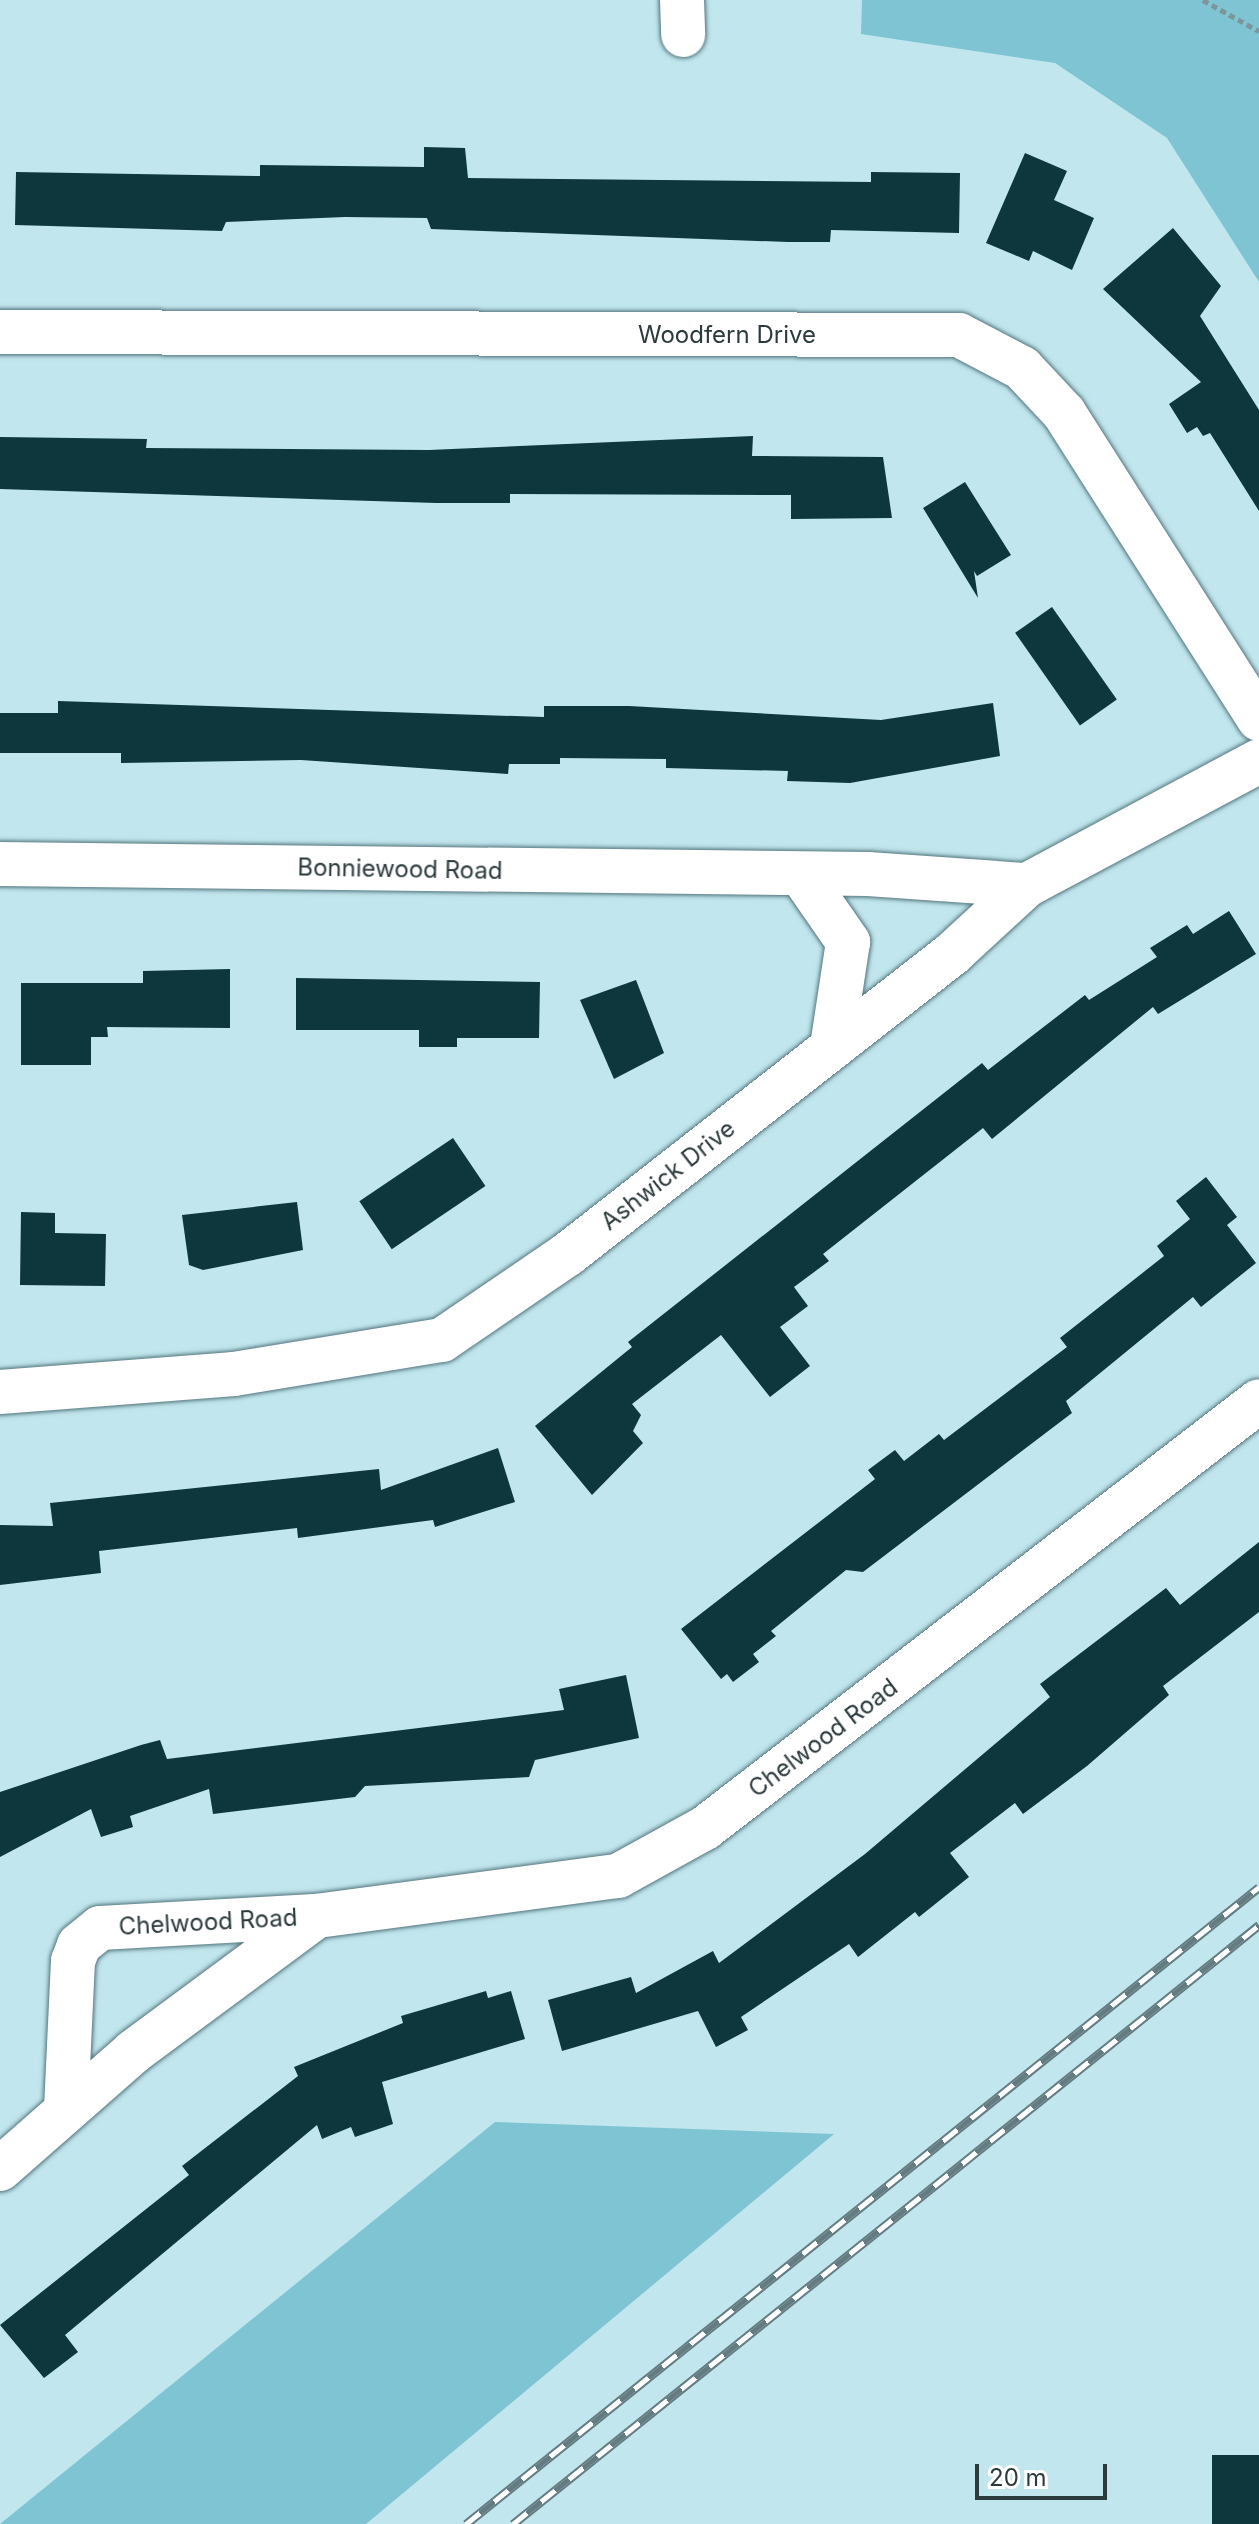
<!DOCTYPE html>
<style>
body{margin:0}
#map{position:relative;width:1259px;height:2524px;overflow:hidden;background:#c1e6ee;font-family:Inter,sans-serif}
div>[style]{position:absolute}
.green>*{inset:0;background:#7ec4d3}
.building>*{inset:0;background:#0e363d;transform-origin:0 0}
.path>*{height:5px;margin-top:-2.5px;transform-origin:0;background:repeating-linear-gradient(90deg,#7c969c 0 6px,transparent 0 10px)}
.roads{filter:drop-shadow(0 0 2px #54757d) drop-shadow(0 0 2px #54757d)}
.minor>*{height:44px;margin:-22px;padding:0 22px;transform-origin:22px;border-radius:22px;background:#fff}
.rail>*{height:9px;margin-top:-4.5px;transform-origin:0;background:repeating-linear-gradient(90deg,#fff 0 18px,#647c81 0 36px);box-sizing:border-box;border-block:2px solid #647c81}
span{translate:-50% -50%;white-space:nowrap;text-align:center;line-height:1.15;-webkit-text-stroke:8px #fff;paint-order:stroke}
.street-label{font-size:24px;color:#2b3a3d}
.scale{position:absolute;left:975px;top:2464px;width:132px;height:36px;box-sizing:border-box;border:4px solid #2b3a3d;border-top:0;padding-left:10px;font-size:24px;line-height:28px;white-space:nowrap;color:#2b3a3d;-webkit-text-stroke:6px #fff;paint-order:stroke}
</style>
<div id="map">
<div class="green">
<div style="clip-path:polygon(862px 0,1259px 0,1259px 282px,1167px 138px,1055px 63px,861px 34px)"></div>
<div style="clip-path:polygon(495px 2122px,834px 2134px,366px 2524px,0 2524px)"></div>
</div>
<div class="building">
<div style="clip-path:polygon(424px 147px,465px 148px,468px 178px,871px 182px,871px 172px,960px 173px,959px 233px,831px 230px,830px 242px,788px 242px,431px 229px,427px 218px,345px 217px,226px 222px,222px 231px,15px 225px,16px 172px,260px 176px,260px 165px,424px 167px)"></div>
<div style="clip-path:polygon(1025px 153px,1067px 171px,1054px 200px,1094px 218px,1072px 270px,1033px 251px,1029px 261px,986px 243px)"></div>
<div style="clip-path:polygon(1173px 228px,1221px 286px,1200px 316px,1259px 410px,1259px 511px,1210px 433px,1203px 436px,1197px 427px,1187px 433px,1169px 404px,1201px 382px,1103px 289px)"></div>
<div style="clip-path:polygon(753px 436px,752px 456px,883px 457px,892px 518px,791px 519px,791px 495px,510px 494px,510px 503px,436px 503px,0 489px,0 437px,147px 439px,146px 448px,429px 450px)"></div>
<div style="clip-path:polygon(965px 482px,1011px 555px,977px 576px,974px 571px,978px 598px,923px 508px)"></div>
<div style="left:1052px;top:607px;width:113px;height:45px;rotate:55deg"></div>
<div style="clip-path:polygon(58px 701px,544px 717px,544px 706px,629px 706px,881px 720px,993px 703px,1000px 756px,850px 783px,787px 781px,788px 771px,666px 768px,666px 759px,560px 758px,560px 764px,509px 764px,508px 774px,301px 760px,121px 763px,121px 753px,0 753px,0 713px,58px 713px)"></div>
<div style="clip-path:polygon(1229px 911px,1256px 954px,1158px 1014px,1153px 1007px,992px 1139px,983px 1128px,823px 1254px,829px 1261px,794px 1287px,808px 1306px,780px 1327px,810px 1366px,770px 1397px,721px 1335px,632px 1404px,641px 1415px,633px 1431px,643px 1443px,592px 1495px,535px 1426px,632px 1347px,628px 1342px,982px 1063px,988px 1070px,1085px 995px,1089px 1000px,1157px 957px,1150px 948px,1187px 925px,1193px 934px)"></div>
<div style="clip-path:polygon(230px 969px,230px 1028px,107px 1027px,108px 1037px,91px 1037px,91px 1065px,21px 1065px,21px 983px,143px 983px,143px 971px)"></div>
<div style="clip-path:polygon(296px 978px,540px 982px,539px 1038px,457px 1038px,457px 1047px,419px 1047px,419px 1030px,296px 1030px)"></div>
<div style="clip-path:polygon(636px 980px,664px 1053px,614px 1079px,580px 1000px)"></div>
<div style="left:453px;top:1138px;width:58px;height:113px;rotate:56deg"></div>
<div style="clip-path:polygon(1206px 1177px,1237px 1217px,1227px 1225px,1256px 1263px,1201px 1307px,1193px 1297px,1066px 1401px,1072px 1413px,863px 1572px,846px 1570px,771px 1631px,776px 1636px,753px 1654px,759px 1662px,733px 1682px,727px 1674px,721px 1679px,681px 1629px,875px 1479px,868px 1470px,895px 1450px,904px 1461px,939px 1434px,944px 1440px,1067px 1347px,1060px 1338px,1164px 1256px,1157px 1246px,1190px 1219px,1176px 1201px)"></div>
<div style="clip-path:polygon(297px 1202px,303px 1250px,203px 1270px,189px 1265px,182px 1215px)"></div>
<div style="clip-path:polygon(21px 1212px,55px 1213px,55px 1233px,106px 1234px,105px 1286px,20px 1285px)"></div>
<div style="clip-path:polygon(498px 1448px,515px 1502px,435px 1527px,433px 1520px,298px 1538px,297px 1528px,99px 1551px,101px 1573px,0 1585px,0 1525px,53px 1526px,50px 1503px,379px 1469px,381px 1490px)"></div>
<div style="clip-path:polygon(1259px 1542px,1259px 1612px,1163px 1686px,1169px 1695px,1087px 1766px,1023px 1814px,1015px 1803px,950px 1853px,969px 1877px,919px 1917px,915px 1912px,858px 1957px,849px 1944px,741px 2017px,748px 2030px,716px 2047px,698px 2011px,562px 2051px,548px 2000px,631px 1977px,636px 1993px,713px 1951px,719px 1963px,865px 1854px,1035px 1710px,1050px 1697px,1040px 1684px,1166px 1588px,1180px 1605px)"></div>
<div style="clip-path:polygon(626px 1675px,639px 1738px,535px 1760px,529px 1777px,365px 1786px,355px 1797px,213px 1814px,209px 1789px,130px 1816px,133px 1827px,101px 1837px,91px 1809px,0 1857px,0 1792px,141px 1745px,160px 1740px,167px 1759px,564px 1710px,559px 1689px)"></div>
<div style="clip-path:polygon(486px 1991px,488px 1998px,511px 1991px,525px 2039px,382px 2082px,393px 2124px,355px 2137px,351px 2127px,322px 2139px,317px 2125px,65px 2335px,78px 2352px,44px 2378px,0 2325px,189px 2175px,182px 2166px,298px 2076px,294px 2067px,403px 2023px,401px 2016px)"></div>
<div style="left:1212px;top:2455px;width:47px;height:69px"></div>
</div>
<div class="path">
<div style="left:1203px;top:0;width:64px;rotate:29deg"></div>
</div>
<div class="roads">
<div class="minor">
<div style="left:682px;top:0;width:35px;rotate:88deg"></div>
<div style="left:0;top:332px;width:959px;rotate:0.18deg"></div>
<div style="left:959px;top:335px;width:71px;rotate:27.6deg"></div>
<div style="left:1022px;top:368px;width:62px;rotate:47deg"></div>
<div style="left:1064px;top:413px;width:363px;rotate:57.5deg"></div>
<div style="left:0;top:864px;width:868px;rotate:0.66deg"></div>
<div style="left:868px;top:874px;width:159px;rotate:4deg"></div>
<div style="left:801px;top:874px;width:83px;rotate:55.3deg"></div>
<div style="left:848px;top:942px;width:106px;rotate:98.7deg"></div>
<div style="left:0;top:1392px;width:235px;rotate:-4.4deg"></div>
<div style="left:234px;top:1374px;width:211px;rotate:-9.3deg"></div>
<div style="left:442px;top:1340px;width:153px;rotate:-34.3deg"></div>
<div style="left:568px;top:1254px;width:489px;rotate:-38deg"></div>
<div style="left:953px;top:953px;width:100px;rotate:-42.6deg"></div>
<div style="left:1027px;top:885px;width:263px;rotate:-28.1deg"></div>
<div style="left:66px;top:2109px;width:148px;rotate:-87.3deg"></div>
<div style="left:73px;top:1961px;width:17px;rotate:-69deg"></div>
<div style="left:79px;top:1945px;width:27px;rotate:-39deg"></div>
<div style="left:100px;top:1928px;width:215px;rotate:-3.2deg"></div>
<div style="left:0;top:2169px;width:177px;rotate:-41.3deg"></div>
<div style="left:133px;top:2052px;width:229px;rotate:-36.5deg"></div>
<div style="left:317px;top:1916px;width:304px;rotate:-7.6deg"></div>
<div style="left:618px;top:1876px;width:99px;rotate:-28.9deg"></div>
<div style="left:705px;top:1828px;width:699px;rotate:-37.62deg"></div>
</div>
</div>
<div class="rail">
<div style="left:466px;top:2524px;width:1017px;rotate:-38.77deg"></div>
<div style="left:513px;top:2524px;width:957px;rotate:-38.76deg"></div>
</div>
<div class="street-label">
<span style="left:727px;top:335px">Woodfern Drive</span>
<span style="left:400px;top:869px;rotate:1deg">Bonniewood Road</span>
<span style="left:668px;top:1175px;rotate:-38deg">Ashwick Drive</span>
<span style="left:823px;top:1738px;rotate:-37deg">Chelwood Road</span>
<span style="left:208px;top:1922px;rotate:-3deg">Chelwood Road</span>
</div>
<div class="scale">20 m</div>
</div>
